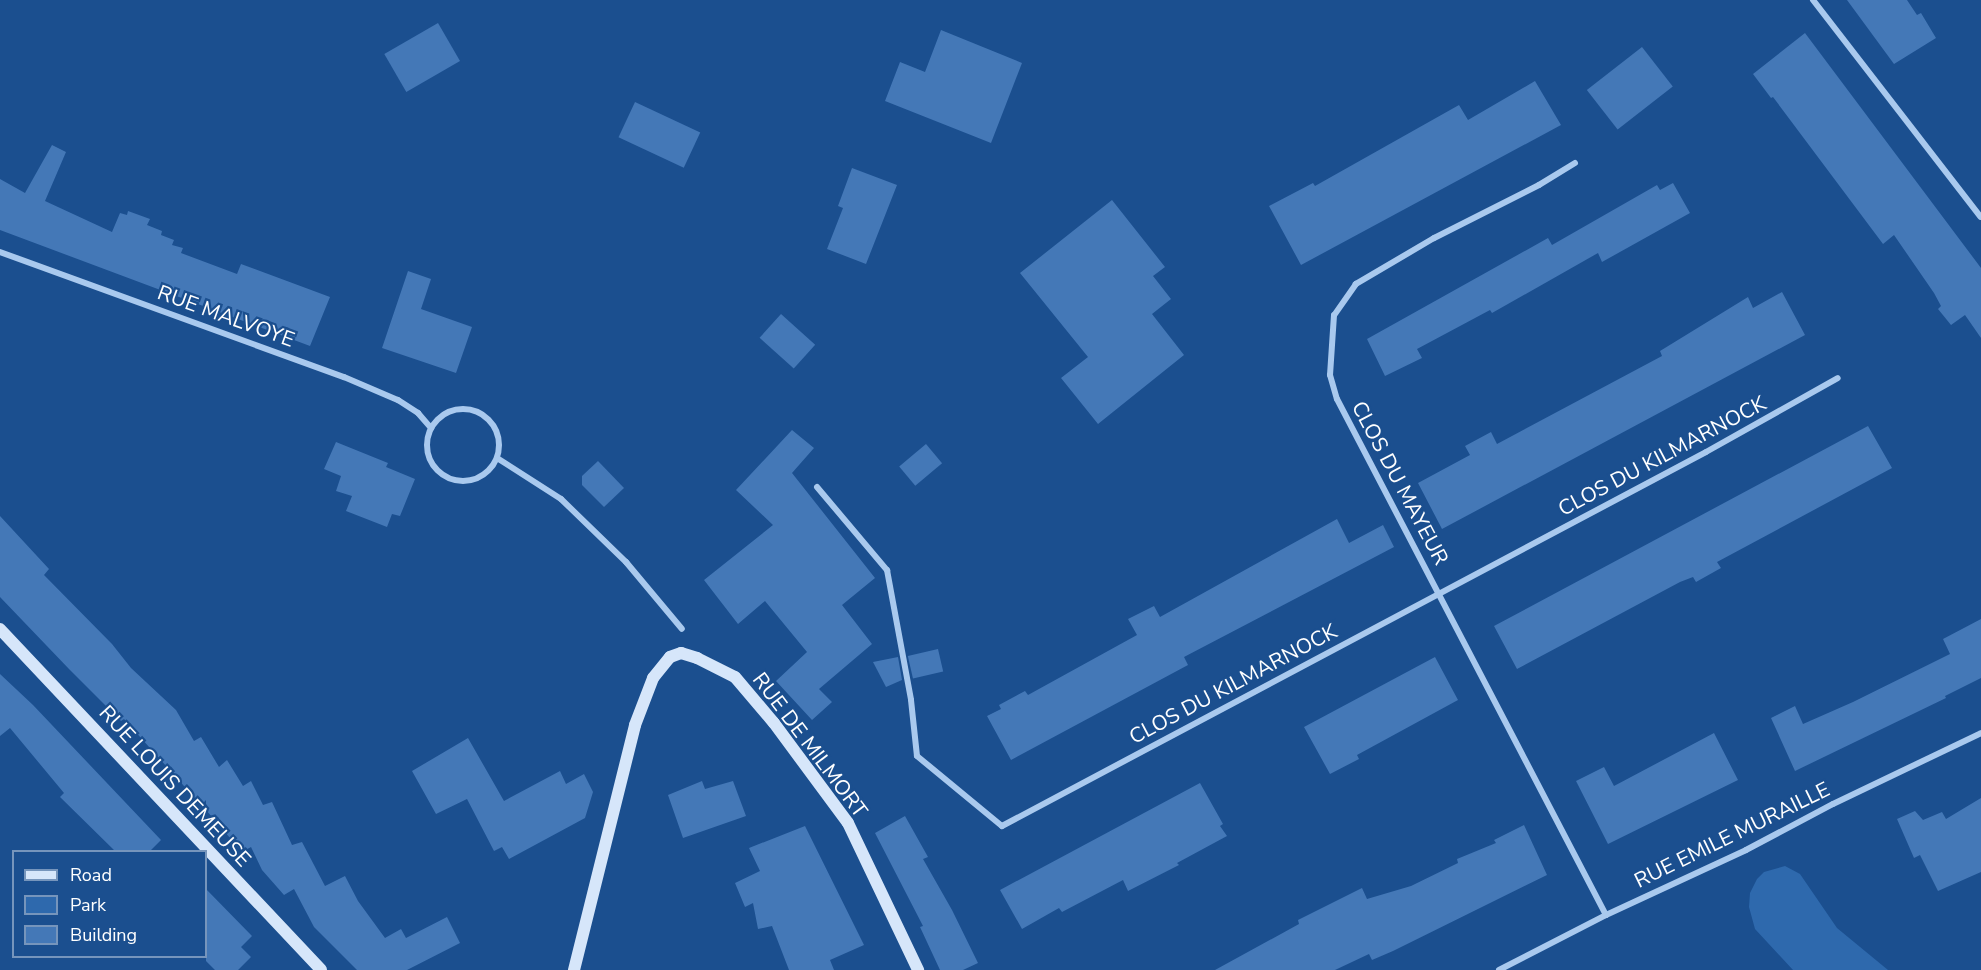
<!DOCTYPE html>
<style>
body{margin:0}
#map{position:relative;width:1981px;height:970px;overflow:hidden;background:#1b4f8f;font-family:"Nunito Sans",sans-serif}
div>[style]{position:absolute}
.green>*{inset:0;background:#2e69ad}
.building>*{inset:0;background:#4478b7;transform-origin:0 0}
.street>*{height:6px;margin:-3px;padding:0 3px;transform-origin:3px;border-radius:3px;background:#a9c9ee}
.street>.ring{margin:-3px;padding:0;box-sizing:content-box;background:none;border:6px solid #a9c9ee;border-radius:50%}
.secondary>*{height:12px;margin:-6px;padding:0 6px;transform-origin:6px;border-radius:6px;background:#d6e6fa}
span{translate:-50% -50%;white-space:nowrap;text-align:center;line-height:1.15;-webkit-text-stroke:4.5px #1b4f8f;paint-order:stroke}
.street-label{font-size:21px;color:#fff}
.legend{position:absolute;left:12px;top:850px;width:195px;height:108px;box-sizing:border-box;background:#1b4f8f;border:2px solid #7695bc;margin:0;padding:8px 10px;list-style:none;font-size:18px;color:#fff}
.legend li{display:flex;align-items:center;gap:12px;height:30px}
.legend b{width:30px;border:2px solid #7695bc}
</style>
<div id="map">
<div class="green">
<div style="clip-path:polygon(1785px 866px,1800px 874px,1837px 928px,1888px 970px,1793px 970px,1755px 929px,1749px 907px,1750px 893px,1757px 879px,1764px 872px)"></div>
</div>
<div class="building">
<div style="clip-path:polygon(1847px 0,1907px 0,1917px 15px,1921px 13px,1936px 38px,1894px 64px)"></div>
<div style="left:438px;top:23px;width:44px;height:62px;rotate:60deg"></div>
<div style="clip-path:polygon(941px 30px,1022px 63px,991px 143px,885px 101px,900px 62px,925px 72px)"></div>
<div style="clip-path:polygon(1805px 33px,1981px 268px,1981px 338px,1965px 315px,1951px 325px,1938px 309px,1941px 306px,1934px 293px,1894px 235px,1883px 244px,1773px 97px,1771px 98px,1753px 74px)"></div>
<div style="left:1642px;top:47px;width:50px;height:70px;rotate:52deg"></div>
<div style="clip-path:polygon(1535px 81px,1561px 125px,1301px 265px,1269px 206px,1313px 183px,1315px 186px,1459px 105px,1468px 120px)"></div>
<div style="left:635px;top:102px;width:72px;height:39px;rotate:25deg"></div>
<div style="clip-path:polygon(52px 145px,66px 152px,45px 201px,112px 232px,120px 213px,127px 215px,128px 211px,150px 219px,147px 225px,162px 231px,161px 235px,174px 240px,172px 245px,183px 248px,181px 253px,237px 274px,241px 264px,330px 297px,310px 346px,0 230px,0 179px,25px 193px)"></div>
<div style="clip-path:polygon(852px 168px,897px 185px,866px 264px,827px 249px,843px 208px,838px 206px)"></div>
<div style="clip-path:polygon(1673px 183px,1690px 213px,1602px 262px,1598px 253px,1492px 313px,1490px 310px,1417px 349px,1422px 358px,1385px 376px,1367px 339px,1548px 238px,1552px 245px,1657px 185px,1660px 190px)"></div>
<div style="clip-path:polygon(1112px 200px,1165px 267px,1153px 276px,1171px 299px,1152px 314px,1184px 355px,1098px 424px,1061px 378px,1088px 357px,1020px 273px)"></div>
<div style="clip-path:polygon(408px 271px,431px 279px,421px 309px,472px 327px,456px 373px,382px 348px)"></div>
<div style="clip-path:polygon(1782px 292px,1805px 335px,1442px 529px,1418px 483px,1470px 455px,1465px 446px,1491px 432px,1497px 444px,1662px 356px,1660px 351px,1748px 297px,1753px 308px)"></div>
<div style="left:781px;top:314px;width:46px;height:32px;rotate:42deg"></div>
<div style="clip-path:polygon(1868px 426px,1892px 468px,1717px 562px,1721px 568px,1696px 582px,1693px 577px,1680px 582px,1517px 669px,1494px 626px)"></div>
<div style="clip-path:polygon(792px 430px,814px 448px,792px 473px,875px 578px,842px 605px,872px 644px,819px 689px,832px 702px,812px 720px,776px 681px,807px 652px,765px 601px,738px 624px,704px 580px,773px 525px,736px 490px)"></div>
<div style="clip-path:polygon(336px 442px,388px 463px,386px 467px,415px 479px,400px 516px,392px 514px,387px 527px,346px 511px,352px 496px,336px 491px,341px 476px,324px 469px)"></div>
<div style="left:926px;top:444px;width:25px;height:35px;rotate:50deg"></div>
<div style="clip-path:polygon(598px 461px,624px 488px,604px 507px,582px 485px,582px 476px)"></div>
<div style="clip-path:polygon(0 516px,49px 569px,44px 575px,112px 644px,131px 668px,176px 710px,194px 741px,201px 737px,219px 767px,227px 760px,243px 786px,251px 781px,263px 805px,272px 802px,292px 845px,302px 842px,325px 886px,345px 876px,358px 901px,385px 938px,401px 929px,406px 938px,447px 917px,460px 943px,407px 970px,357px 970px,314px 927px,294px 889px,284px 895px,262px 870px,251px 847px,242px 852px,206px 810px,206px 800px,201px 805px,124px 719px,121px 721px,69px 669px,0 597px)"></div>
<div style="clip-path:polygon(1337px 519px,1349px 543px,1383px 525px,1394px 547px,1184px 657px,1188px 665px,1011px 760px,987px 716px,1001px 709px,999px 705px,1025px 691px,1028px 695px,1137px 635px,1128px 619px,1154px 606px,1160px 617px)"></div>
<div style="clip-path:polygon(1981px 619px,1981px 678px,1945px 696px,1946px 698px,1795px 771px,1771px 718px,1795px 706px,1803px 724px,1853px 702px,1950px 654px,1943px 639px)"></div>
<div style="left:938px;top:649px;width:23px;height:31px;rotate:77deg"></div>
<div style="clip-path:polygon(898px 657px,902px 680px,886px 687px,873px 662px)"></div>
<div style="clip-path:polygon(1435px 657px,1458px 700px,1357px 755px,1359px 759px,1330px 774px,1304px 727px)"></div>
<div style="clip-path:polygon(0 674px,33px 705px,161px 840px,149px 852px,116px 852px,60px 797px,64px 793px,10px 728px,0 736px)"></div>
<div style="clip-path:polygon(1714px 733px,1738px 780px,1608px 844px,1576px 781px,1604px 767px,1614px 786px)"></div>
<div style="clip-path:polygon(468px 738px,504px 801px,560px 771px,566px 784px,584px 774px,593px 792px,585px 818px,509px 859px,502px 847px,494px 851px,467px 799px,436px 814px,412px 771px)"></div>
<div style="clip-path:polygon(702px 781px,705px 789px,733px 781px,746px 816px,683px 838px,668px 795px)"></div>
<div style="clip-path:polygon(1200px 783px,1223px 824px,1220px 826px,1227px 836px,1177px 863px,1179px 865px,1128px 891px,1123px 880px,1062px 912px,1059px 908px,1022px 929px,1000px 890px)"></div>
<div style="clip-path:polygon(1981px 798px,1981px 872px,1938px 891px,1920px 855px,1914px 858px,1897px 819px,1915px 811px,1923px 820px,1942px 812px,1946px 819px)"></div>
<div style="clip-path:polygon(905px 816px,928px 857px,923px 859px,952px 910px,978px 963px,963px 970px,940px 970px,920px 927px,923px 926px,875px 833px)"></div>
<div style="clip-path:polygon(1524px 825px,1547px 875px,1393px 951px,1372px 960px,1369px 954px,1335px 970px,1215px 970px,1299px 924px,1298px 920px,1362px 888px,1367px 899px,1411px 886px,1458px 863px,1457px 859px,1496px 843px,1494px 840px)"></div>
<div style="clip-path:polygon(805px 826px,864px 945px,830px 960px,834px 970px,789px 970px,772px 926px,758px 929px,753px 903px,745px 907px,735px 883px,760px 871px,749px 848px)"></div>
<div style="clip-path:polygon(206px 889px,252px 936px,241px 947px,251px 957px,238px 970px,215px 970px,206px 961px)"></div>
</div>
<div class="street">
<div style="left:1813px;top:0;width:274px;rotate:52.3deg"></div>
<div style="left:1575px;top:163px;width:42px;rotate:148.6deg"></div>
<div style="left:1539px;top:185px;width:118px;rotate:153.2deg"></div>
<div style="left:1434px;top:238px;width:91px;rotate:149.5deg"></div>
<div style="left:1356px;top:284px;width:38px;rotate:125deg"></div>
<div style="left:1334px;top:315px;width:60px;rotate:93.8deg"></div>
<div style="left:1330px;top:375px;width:25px;rotate:74deg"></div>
<div style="left:1337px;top:399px;width:582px;rotate:62.47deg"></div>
<div style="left:0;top:252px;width:366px;rotate:20deg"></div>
<div style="left:344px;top:377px;width:59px;rotate:23.1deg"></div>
<div style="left:398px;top:400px;width:24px;rotate:33deg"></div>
<div style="left:418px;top:413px;width:20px;rotate:49deg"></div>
<div class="ring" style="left:427px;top:409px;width:66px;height:66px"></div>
<div style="left:497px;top:458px;width:76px;rotate:32.6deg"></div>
<div style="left:561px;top:499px;width:91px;rotate:44.1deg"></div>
<div style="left:626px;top:562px;width:87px;rotate:50.1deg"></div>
<div style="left:817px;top:487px;width:109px;rotate:49.9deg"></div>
<div style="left:887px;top:570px;width:132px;rotate:79.5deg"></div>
<div style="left:911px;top:700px;width:56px;rotate:83.9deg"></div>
<div style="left:917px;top:756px;width:110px;rotate:39.5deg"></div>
<div style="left:1002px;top:826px;width:797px;rotate:-27.98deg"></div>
<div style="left:1706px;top:452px;width:151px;rotate:-29.3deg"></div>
<div style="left:1499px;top:970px;width:120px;rotate:-27.2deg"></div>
<div style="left:1606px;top:915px;width:154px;rotate:-24.9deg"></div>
<div style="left:1746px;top:850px;width:98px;rotate:-27.9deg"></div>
<div style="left:1833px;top:804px;width:164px;rotate:-25.6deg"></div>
</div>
<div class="secondary">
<div style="left:0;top:629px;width:468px;rotate:46.7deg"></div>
<div style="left:574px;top:970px;width:252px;rotate:-76deg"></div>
<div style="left:635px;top:725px;width:50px;rotate:-69deg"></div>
<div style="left:653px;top:678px;width:27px;rotate:-51deg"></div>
<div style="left:670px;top:657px;width:12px;rotate:-20deg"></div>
<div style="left:681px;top:653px;width:17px;rotate:17deg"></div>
<div style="left:697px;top:658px;width:42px;rotate:26.6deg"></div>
<div style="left:735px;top:677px;width:60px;rotate:49.7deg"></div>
<div style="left:774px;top:723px;width:124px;rotate:53.5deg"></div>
<div style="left:848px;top:823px;width:163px;rotate:64.5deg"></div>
</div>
<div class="street-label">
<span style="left:226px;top:316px;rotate:20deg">RUE MALVOYE</span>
<span style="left:1662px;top:456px;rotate:-28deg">CLOS DU KILMARNOCK</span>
<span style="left:1400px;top:483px;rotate:62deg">CLOS DU MAYEUR</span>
<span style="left:1233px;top:684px;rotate:-28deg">CLOS DU KILMARNOCK</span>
<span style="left:810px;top:745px;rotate:53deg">RUE DE MILMORT</span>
<span style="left:175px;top:786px;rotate:47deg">RUE LOUIS DEMEUSE</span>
<span style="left:1732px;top:835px;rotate:-26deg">RUE EMILE MURAILLE</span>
</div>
<ul class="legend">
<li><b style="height:8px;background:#d6e6fa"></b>Road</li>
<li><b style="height:16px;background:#2e69ad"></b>Park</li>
<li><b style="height:16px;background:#4478b7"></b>Building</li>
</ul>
</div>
